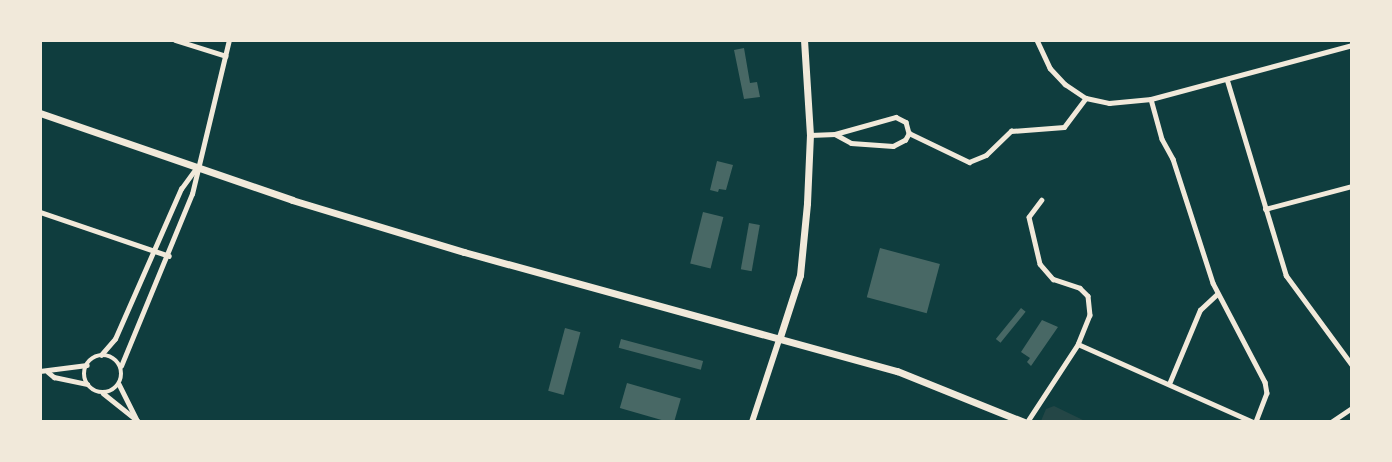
<!DOCTYPE html>
<style>
body{margin:0}
#map{position:relative;width:1392px;height:462px;overflow:hidden;background:#0f3d3e;font-family:Lato,sans-serif}
div>[style]{position:absolute}
.green>*{inset:0;background:#244646}
.building>*{inset:0;background:#486865;transform-origin:0 0}
.minor>*{height:4.5px;margin:-2.25px;padding:0 2.25px;transform-origin:2.25px;border-radius:2.25px;background:#f1e9da}
.minor>.ring{margin:-2.25px;padding:0;box-sizing:content-box;background:none;border:4.5px solid #f1e9da;border-radius:50%}
.tertiary>*{height:6px;margin:-3px;padding:0 3px;transform-origin:3px;border-radius:3px;background:#f1e9da}
.secondary>*{height:7px;margin:-3.5px;padding:0 3.5px;transform-origin:3.5px;border-radius:3.5px;background:#f1e9da}
span{translate:-50% -50%;white-space:nowrap;text-align:center;line-height:1.15;-webkit-text-stroke:4.5px #f1e9da;paint-order:stroke}
.frame{position:absolute;inset:0;border:42px solid #f1e9da;pointer-events:none}
</style>
<div id="map">
<div class="green">
<div style="clip-path:polygon(1054px 406px,1085px 421px,1041px 421px,1046px 409px)"></div>
</div>
<div class="building">
<div style="clip-path:polygon(744px 48px,750px 83px,757px 82px,760px 97px,744px 99px,734px 50px)"></div>
<div style="clip-path:polygon(717px 161px,733px 165px,726px 190px,719px 189px,718px 192px,710px 190px)"></div>
<div style="left:703px;top:212px;width:21px;height:53px;rotate:14deg"></div>
<div style="left:749px;top:223px;width:11px;height:47px;rotate:10deg"></div>
<div style="left:880px;top:248px;width:62px;height:51px;rotate:15deg"></div>
<div style="left:1021px;top:308px;width:6px;height:40px;rotate:39deg"></div>
<div style="clip-path:polygon(1042px 320px,1058px 327px,1031px 366px,1027px 362px,1030px 358px,1021px 352px)"></div>
<div style="left:565px;top:328px;width:16px;height:65px;rotate:15deg"></div>
<div style="left:621px;top:339px;width:85px;height:9px;rotate:15deg"></div>
<div style="left:627px;top:383px;width:56px;height:26px;rotate:16deg"></div>
</div>
<div class="minor">
<div style="left:175px;top:40px;width:53px;rotate:17.4deg"></div>
<div style="left:1037px;top:40px;width:31px;rotate:65deg"></div>
<div style="left:1050px;top:68px;width:22px;rotate:47deg"></div>
<div style="left:1065px;top:84px;width:25px;rotate:34deg"></div>
<div style="left:1086px;top:98px;width:24px;rotate:12deg"></div>
<div style="left:1109px;top:103px;width:42px;rotate:-5.4deg"></div>
<div style="left:1151px;top:99px;width:208px;rotate:-15deg"></div>
<div style="left:1227px;top:79px;width:205px;rotate:73.2deg"></div>
<div style="left:1286px;top:275px;width:112px;rotate:53.7deg"></div>
<div style="left:1151px;top:99px;width:41px;rotate:74.6deg"></div>
<div style="left:1162px;top:139px;width:23px;rotate:61deg"></div>
<div style="left:1173px;top:159px;width:130px;rotate:72.1deg"></div>
<div style="left:1213px;top:283px;width:112px;rotate:62.3deg"></div>
<div style="left:1265px;top:382px;width:11px;rotate:80deg"></div>
<div style="left:1267px;top:393px;width:31px;rotate:111deg"></div>
<div style="left:835px;top:134px;width:18px;rotate:29deg"></div>
<div style="left:851px;top:143px;width:42px;rotate:4.1deg"></div>
<div style="left:893px;top:146px;width:13px;rotate:-27deg"></div>
<div style="left:905px;top:140px;width:8px;rotate:-60deg"></div>
<div style="left:810px;top:135px;width:25px;rotate:-2deg"></div>
<div style="left:835px;top:134px;width:63px;rotate:-15.6deg"></div>
<div style="left:896px;top:117px;width:11px;rotate:27deg"></div>
<div style="left:906px;top:122px;width:11px;rotate:75deg"></div>
<div style="left:909px;top:133px;width:67px;rotate:25.8deg"></div>
<div style="left:969px;top:162px;width:18px;rotate:-22deg"></div>
<div style="left:986px;top:155px;width:35px;rotate:-44deg"></div>
<div style="left:1011px;top:131px;width:53px;rotate:-4.3deg"></div>
<div style="left:1064px;top:127px;width:36px;rotate:-53deg"></div>
<div style="left:1042px;top:200px;width:21px;rotate:127deg"></div>
<div style="left:1029px;top:217px;width:48px;rotate:76.8deg"></div>
<div style="left:1040px;top:264px;width:20px;rotate:49deg"></div>
<div style="left:1053px;top:279px;width:28px;rotate:18deg"></div>
<div style="left:1080px;top:288px;width:11px;rotate:45deg"></div>
<div style="left:1088px;top:296px;width:19px;rotate:84deg"></div>
<div style="left:1090px;top:315px;width:31px;rotate:112deg"></div>
<div style="left:1265px;top:209px;width:90px;rotate:-14.8deg"></div>
<div style="left:40px;top:212px;width:136px;rotate:18.8deg"></div>
<div style="left:101px;top:355px;width:21px;rotate:-49deg"></div>
<div style="left:115px;top:339px;width:164px;rotate:-66.3deg"></div>
<div style="left:181px;top:189px;width:27px;rotate:-54deg"></div>
<div class="ring" style="left:84px;top:355px;width:33.5px;height:33.5px"></div>
<div style="left:121px;top:366px;width:186px;rotate:-67.6deg"></div>
<div style="left:192px;top:194px;width:158px;rotate:-76.5deg"></div>
<div style="left:40px;top:371px;width:47px;rotate:-7.3deg"></div>
<div style="left:48px;top:372px;width:8px;rotate:40deg"></div>
<div style="left:54px;top:377px;width:34px;rotate:12deg"></div>
<div style="left:119px;top:384px;width:42px;rotate:63.4deg"></div>
<div style="left:1169px;top:384px;width:80px;rotate:-67.3deg"></div>
<div style="left:1200px;top:310px;width:23px;rotate:-43deg"></div>
<div style="left:103px;top:393px;width:45px;rotate:38.7deg"></div>
<div style="left:1027px;top:422px;width:93px;rotate:-56.8deg"></div>
<div style="left:1078px;top:344px;width:192px;rotate:24deg"></div>
<div style="left:1331px;top:422px;width:25px;rotate:-34deg"></div>
</div>
<div class="tertiary">
<div style="left:752px;top:422px;width:89px;rotate:-71.8deg"></div>
</div>
<div class="secondary">
<div style="left:40px;top:113px;width:267px;rotate:19deg"></div>
<div style="left:292px;top:200px;width:180px;rotate:16.8deg"></div>
<div style="left:464px;top:252px;width:449px;rotate:15.4deg"></div>
<div style="left:897px;top:371px;width:137px;rotate:21.9deg"></div>
<div style="left:780px;top:337px;width:65px;rotate:-72.1deg"></div>
<div style="left:800px;top:275px;width:72px;rotate:-84.4deg"></div>
<div style="left:807px;top:203px;width:68px;rotate:-87.5deg"></div>
<div style="left:810px;top:135px;width:95px;rotate:-93.6deg"></div>
</div>
<div class="frame"></div>
</div>
